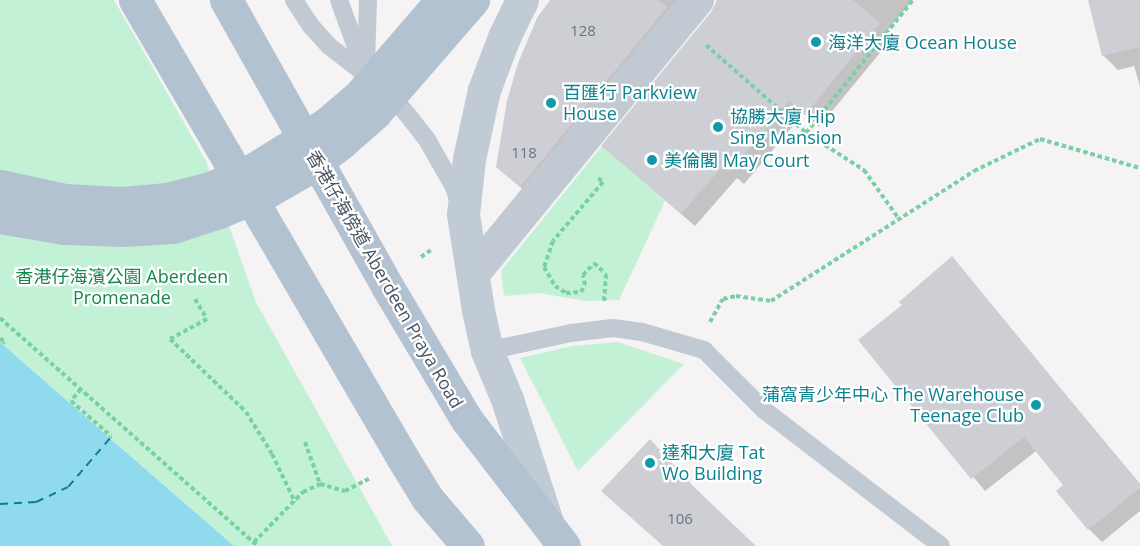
<!DOCTYPE html>
<meta charset="utf-8">
<style>
body{margin:0}
#map{position:relative;width:1140px;height:546px;overflow:hidden;background:#f5f3f3;font-family:"Open Sans","Noto Sans TC",sans-serif}
div>[style]{position:absolute}
.green>*{inset:0;background:#c3f1d5}
.water>*{inset:0;background:#90daee}
.shadow>*{inset:0;background:#0003}
.ferry>*{height:1.5px;margin-top:-0.75px;transform-origin:0;background:repeating-linear-gradient(90deg,#0c7c9b 0 8px,transparent 0 14px)}
.building>*{inset:0;background:#cdcfd5}
.path>*{height:4px;margin-top:-2px;transform-origin:0;background:repeating-linear-gradient(90deg,#7ad0a6 0 4.5px,transparent 0 7.5px)}
.lane>*{height:18px;margin:-9px;padding:0 9px;transform-origin:9px;border-radius:9px;background:#c1cad2}
.street>*{height:33px;margin:-16.5px;padding:0 16.5px;transform-origin:16.5px;border-radius:16.5px;background:#c1cad2}
.secondary>*{height:33px;margin:-16.5px;padding:0 16.5px;transform-origin:16.5px;border-radius:16.5px;background:#c1cbd6}
.primary>*{height:33px;margin:-16.5px;padding:0 16.5px;transform-origin:16.5px;border-radius:16.5px;background:#b3c2d1}
.dots>*{width:16px;height:16px;translate:-50% -50%;box-sizing:border-box;border:3px solid #fff;border-radius:50%}
span{translate:-50% -50%;white-space:nowrap;text-align:center;line-height:1.15;-webkit-text-stroke:4.5px #fff;paint-order:stroke}
.number-label{font-size:15px;color:#6b747e}
.number-label span{-webkit-text-stroke-width:0}
.culture-label{font-size:18px;color:#0d838f}
.left{translate:0 -50%;text-align:left}
.right{translate:-100% -50%;text-align:right}
.park-label{font-size:18px;color:#17864f}
.street-label{font-size:18px;color:#4a5661}
</style>
<div id="map">
<div class="green">
<div style="clip-path:polygon(0 0,114px 0,206px 161px,256px 302px,392px 546px,234px 546px,0 342px)"></div>
<div style="clip-path:polygon(602px 146px,665px 201px,619px 300px,587px 301px,538px 293px,504px 296px,501px 271px)"></div>
<div style="clip-path:polygon(618px 342px,684px 364px,578px 471px,520px 358px,572px 346px)"></div>
</div>
<div class="water">
<div style="clip-path:polygon(0 342px,112px 440px,234px 546px,0 546px)"></div>
</div>
<div class="shadow">
<div style="clip-path:polygon(551px 0,698px 0,534px 199px,498px 167px)"></div>
<div style="clip-path:polygon(717px 0,913px 0,887px 31px,893px 37px,819px 127px,804px 113px,744px 184px,737px 178px,695px 226px,603px 146px,713px 12px)"></div>
<div style="clip-path:polygon(1090px 0,1140px 0,1140px 86px,1134px 66px,1118px 70px,1104px 56px)"></div>
<div style="clip-path:polygon(952px 258px,1140px 484px,1140px 511px,1102px 542px,1089px 529px,1065px 485px,1036px 451px,985px 491px,861px 340px,904px 305px)"></div>
</div>
<div class="ferry">
<div style="left:0;top:504px;width:36px;rotate:-3deg"></div>
<div style="left:36px;top:502px;width:35px;rotate:-25deg"></div>
<div style="left:68px;top:487px;width:65px;rotate:-49.4deg"></div>
</div>
<div class="building">
<div style="clip-path:polygon(550px 0,658px 0,667px 7px,520px 187px,496px 167px,507px 101px,518px 63px,537px 18px)"></div>
<div style="clip-path:polygon(717px 0,853px 0,880px 23px,805px 115px,789px 101px,730px 171px,723px 166px,681px 214px,601px 146px,711px 12px)"></div>
<div style="clip-path:polygon(1088px 0,1140px 0,1140px 47px,1102px 56px)"></div>
<div style="clip-path:polygon(952px 256px,1140px 485px,1140px 488px,1088px 530px,1056px 491px,1063px 485px,1024px 437px,971px 479px,858px 340px,902px 305px,899px 302px)"></div>
<div style="clip-path:polygon(650px 439px,694px 487px,756px 546px,663px 546px,601px 491px)"></div>
</div>
<div class="path">
<div style="left:706px;top:45px;width:133px;rotate:41.3deg"></div>
<div style="left:806px;top:133px;width:69px;rotate:32.5deg"></div>
<div style="left:864px;top:170px;width:60px;rotate:54.5deg"></div>
<div style="left:806px;top:133px;width:171px;rotate:-51.2deg"></div>
<div style="left:598px;top:178px;width:6px;rotate:39deg"></div>
<div style="left:603px;top:182px;width:77px;rotate:130.3deg"></div>
<div style="left:553px;top:241px;width:28px;rotate:109deg"></div>
<div style="left:544px;top:267px;width:22px;rotate:60deg"></div>
<div style="left:555px;top:286px;width:13px;rotate:32deg"></div>
<div style="left:566px;top:293px;width:15px;rotate:-4deg"></div>
<div style="left:581px;top:292px;width:8px;rotate:-60deg"></div>
<div style="left:585px;top:285px;width:10px;rotate:-101deg"></div>
<div style="left:583px;top:275px;width:16px;rotate:-47deg"></div>
<div style="left:594px;top:263px;width:16px;rotate:43deg"></div>
<div style="left:606px;top:274px;width:27px;rotate:94deg"></div>
<div style="left:421px;top:257px;width:12px;rotate:-35deg"></div>
<div style="left:195px;top:299px;width:23px;rotate:59deg"></div>
<div style="left:207px;top:319px;width:42px;rotate:151.6deg"></div>
<div style="left:170px;top:339px;width:105px;rotate:43.8deg"></div>
<div style="left:246px;top:412px;width:49px;rotate:58.2deg"></div>
<div style="left:272px;top:454px;width:53px;rotate:64.4deg"></div>
<div style="left:0;top:318px;width:344px;rotate:41.5deg"></div>
<div style="left:710px;top:322px;width:26px;rotate:-61deg"></div>
<div style="left:723px;top:299px;width:13px;rotate:-13deg"></div>
<div style="left:736px;top:296px;width:35px;rotate:8deg"></div>
<div style="left:771px;top:301px;width:241px;rotate:-32.6deg"></div>
<div style="left:974px;top:171px;width:73px;rotate:-25.9deg"></div>
<div style="left:1040px;top:139px;width:104px;rotate:16.2deg"></div>
<div style="left:0;top:338px;width:6px;rotate:45deg"></div>
<div style="left:4px;top:342px;width:2px;rotate:117deg"></div>
<div style="left:81px;top:389px;width:16px;rotate:130deg"></div>
<div style="left:71px;top:401px;width:53px;rotate:41.2deg"></div>
<div style="left:111px;top:436px;width:2px;rotate:117deg"></div>
<div style="left:305px;top:442px;width:45px;rotate:70.3deg"></div>
<div style="left:254px;top:542px;width:70px;rotate:-45.6deg"></div>
<div style="left:303px;top:492px;width:19px;rotate:-25deg"></div>
<div style="left:320px;top:484px;width:26px;rotate:16deg"></div>
<div style="left:345px;top:491px;width:29px;rotate:-27deg"></div>
</div>
<div class="lane">
<div style="left:294px;top:0;width:31px;rotate:57deg"></div>
<div style="left:311px;top:26px;width:27px;rotate:48deg"></div>
<div style="left:329px;top:46px;width:72px;rotate:37.7deg"></div>
<div style="left:386px;top:90px;width:32px;rotate:49deg"></div>
<div style="left:407px;top:114px;width:31px;rotate:52deg"></div>
<div style="left:426px;top:138px;width:56px;rotate:60.3deg"></div>
<div style="left:454px;top:187px;width:16px;rotate:72deg"></div>
<div style="left:339px;top:0;width:77px;rotate:70.1deg"></div>
<div style="left:366px;top:64px;width:64px;rotate:-88.2deg"></div>
<div style="left:487px;top:351px;width:86px;rotate:-12.1deg"></div>
<div style="left:571px;top:333px;width:42px;rotate:-6.8deg"></div>
<div style="left:613px;top:328px;width:29px;rotate:8deg"></div>
<div style="left:642px;top:332px;width:65px;rotate:16.2deg"></div>
<div style="left:704px;top:350px;width:85px;rotate:45deg"></div>
<div style="left:764px;top:410px;width:223px;rotate:37.5deg"></div>
</div>
<div class="street">
<div style="left:474px;top:272px;width:352px;rotate:-50.7deg"></div>
</div>
<div class="secondary">
<div style="left:522px;top:0;width:41px;rotate:115.9deg"></div>
<div style="left:504px;top:37px;width:57px;rotate:110.7deg"></div>
<div style="left:484px;top:90px;width:71px;rotate:102.3deg"></div>
<div style="left:469px;top:159px;width:55px;rotate:96.2deg"></div>
<div style="left:463px;top:214px;width:97px;rotate:81.1deg"></div>
<div style="left:478px;top:310px;width:42px;rotate:77.6deg"></div>
<div style="left:487px;top:351px;width:52px;rotate:67.4deg"></div>
<div style="left:507px;top:399px;width:129px;rotate:72deg"></div>
</div>
<div class="primary">
<div style="left:135px;top:0;width:529px;rotate:59.7deg"></div>
<div style="left:402px;top:457px;width:48px;rotate:58.6deg"></div>
<div style="left:427px;top:498px;width:63px;rotate:49.5deg"></div>
<div style="left:226px;top:0;width:328px;rotate:60.6deg"></div>
<div style="left:387px;top:286px;width:156px;rotate:59.2deg"></div>
<div style="left:467px;top:420px;width:159px;rotate:52.4deg"></div>
<div style="left:0;top:186px;width:66px;rotate:12.2deg"></div>
<div style="left:65px;top:200px;width:57px;rotate:3deg"></div>
<div style="left:122px;top:203px;width:45px;rotate:-5.1deg"></div>
<div style="left:167px;top:199px;width:44px;rotate:-14.3deg"></div>
<div style="left:210px;top:188px;width:46px;rotate:-23.2deg"></div>
<div style="left:252px;top:170px;width:87px;rotate:-31.9deg"></div>
<div style="left:326px;top:124px;width:43px;rotate:-40.3deg"></div>
<div style="left:359px;top:96px;width:127px;rotate:-49.2deg"></div>
<div style="left:0;top:217px;width:65px;rotate:9.8deg"></div>
<div style="left:64px;top:228px;width:59px;rotate:1.9deg"></div>
<div style="left:123px;top:230px;width:50px;rotate:-3.4deg"></div>
<div style="left:173px;top:227px;width:48px;rotate:-18.1deg"></div>
<div style="left:219px;top:212px;width:50px;rotate:-22.4deg"></div>
<div style="left:265px;top:193px;width:46px;rotate:-29.9deg"></div>
<div style="left:305px;top:170px;width:44px;rotate:-36.6deg"></div>
<div style="left:340px;top:144px;width:47px;rotate:-41.5deg"></div>
<div style="left:375px;top:113px;width:150px;rotate:-49.1deg"></div>
</div>
<div class="dots">
<div style="left:816px;top:42px;background:#0f9aa8"></div>
<div style="left:551px;top:103px;background:#0f9aa8"></div>
<div style="left:718px;top:127px;background:#0f9aa8"></div>
<div style="left:652px;top:160px;background:#0f9aa8"></div>
<div style="left:1036px;top:405px;background:#0f9aa8"></div>
<div style="left:650px;top:463px;background:#0f9aa8"></div>
</div>
<div class="number-label">
<span style="left:583px;top:31px">128</span>
<span style="left:524px;top:153px">118</span>
<span style="left:680px;top:519px">106</span>
</div>
<div class="culture-label">
<span class="left" style="left:828px;top:42px">海洋大廈 Ocean House</span>
<span class="left" style="left:563px;top:103px">百匯行 Parkview<br>House</span>
<span class="left" style="left:730px;top:127px">協勝大廈 Hip<br>Sing Mansion</span>
<span class="left" style="left:664px;top:160px">美倫閣 May Court</span>
<span class="right" style="left:1024px;top:405px">蒲窩青少年中心 The Warehouse<br>Teenage Club</span>
<span class="left" style="left:662px;top:463px">達和大廈 Tat<br>Wo Building</span>
</div>
<div class="park-label">
<span style="left:122px;top:287px">香港仔海濱公園 Aberdeen<br>Promenade</span>
</div>
<div class="street-label">
<span style="left:385px;top:279px;rotate:60deg">香港仔海傍道 Aberdeen Praya Road</span>
</div>
</div>
